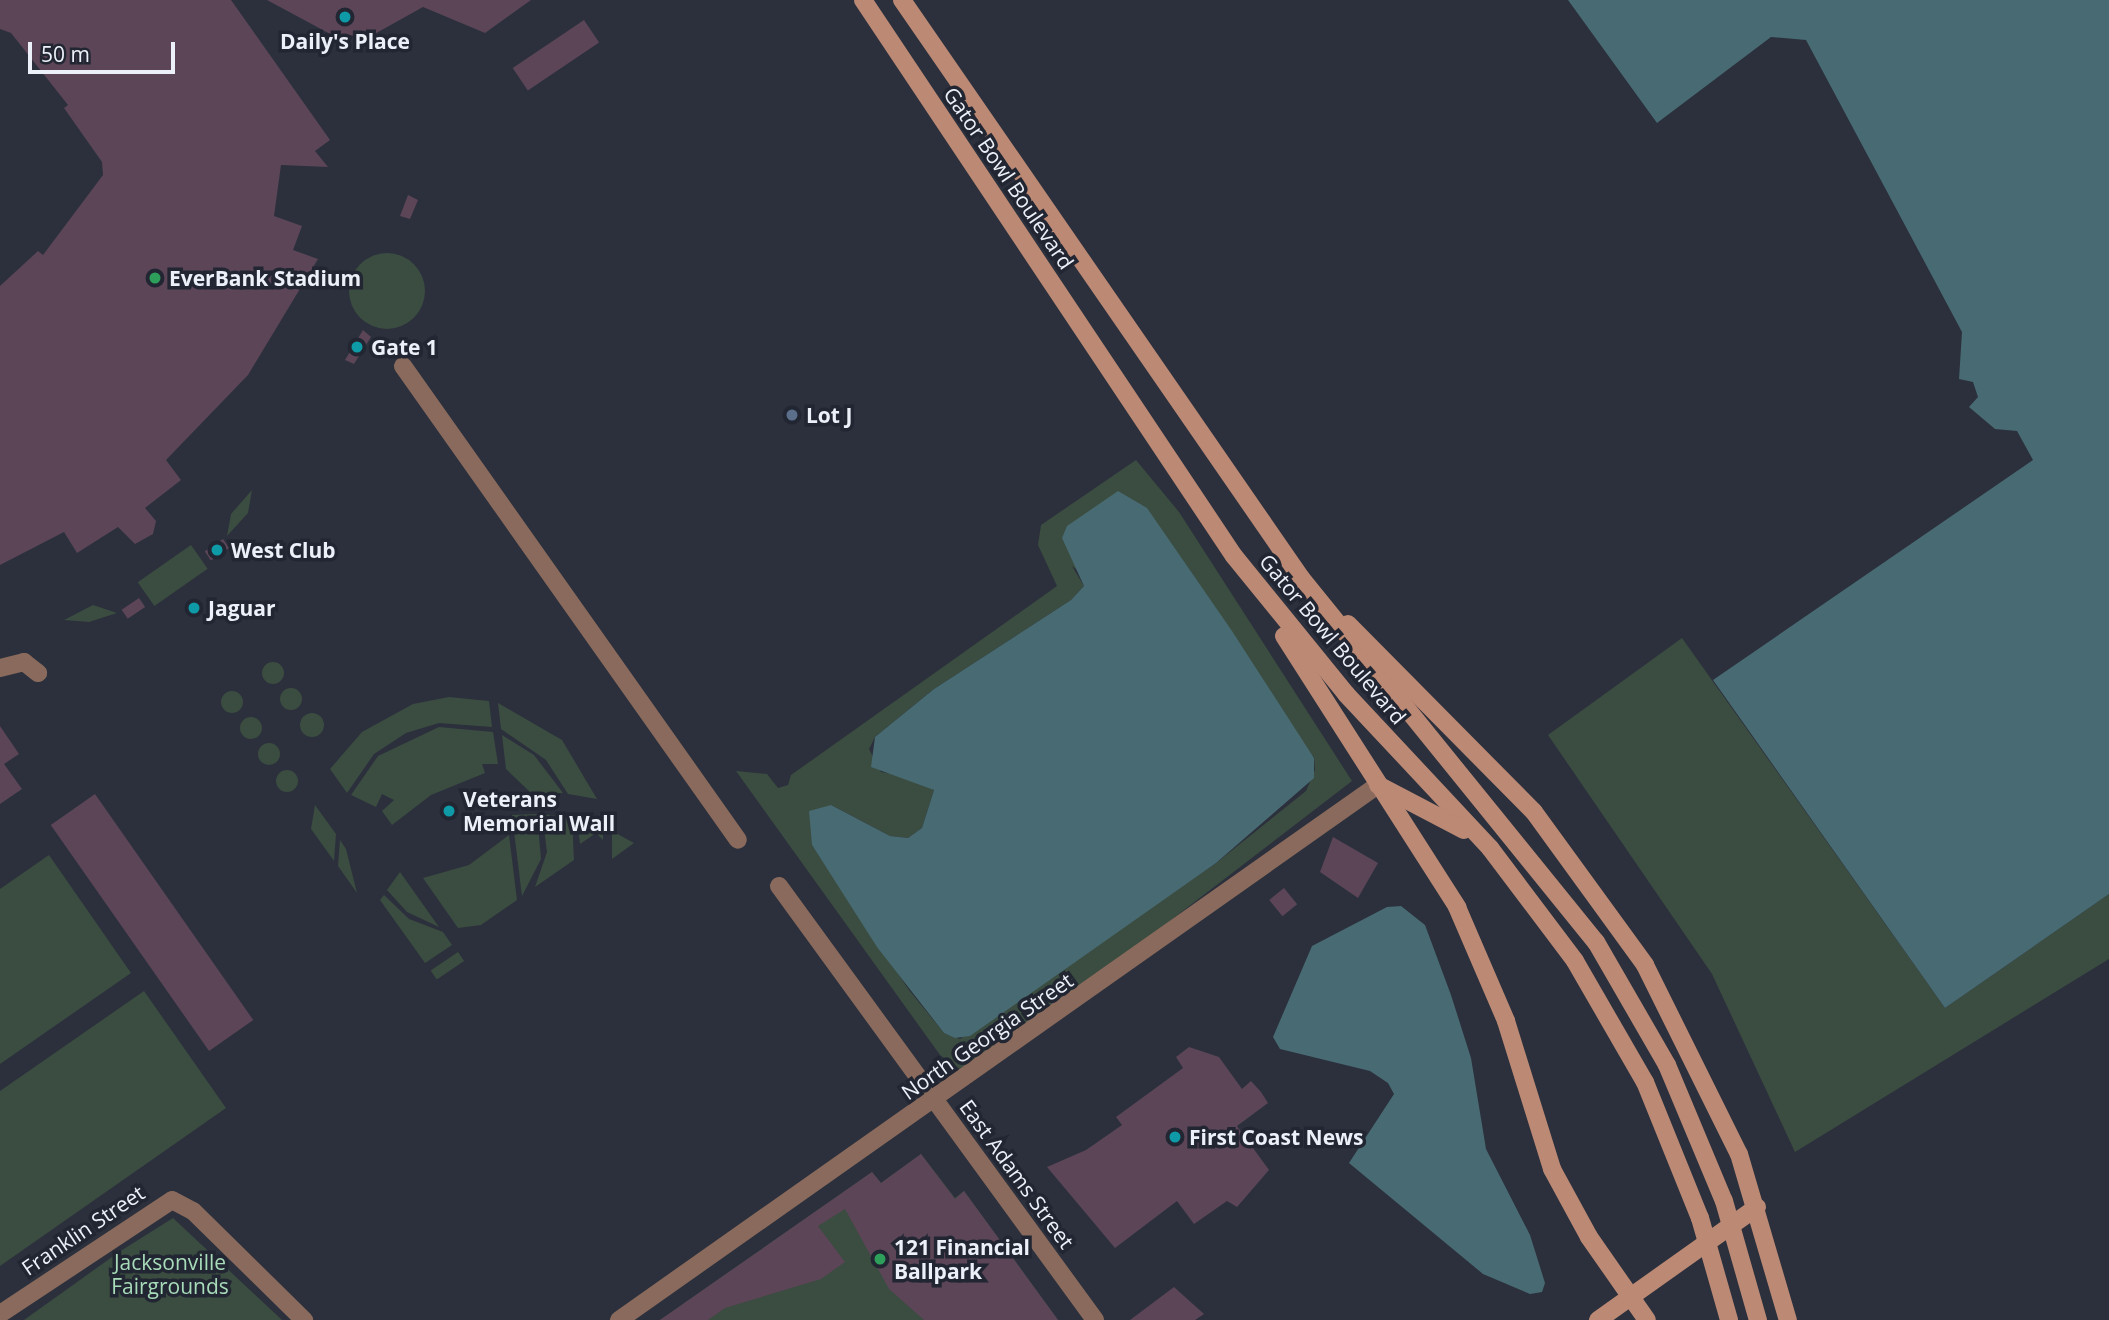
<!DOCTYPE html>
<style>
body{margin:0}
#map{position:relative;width:2109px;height:1320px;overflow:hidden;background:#2b303c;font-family:"Open Sans",sans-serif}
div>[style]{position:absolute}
.green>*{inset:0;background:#3b4c40;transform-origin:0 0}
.round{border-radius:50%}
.water>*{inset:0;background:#486a72}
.building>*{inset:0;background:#5b4557;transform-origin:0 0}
.street>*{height:18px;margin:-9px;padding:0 9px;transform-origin:9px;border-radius:9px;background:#896a5c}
.secondary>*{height:18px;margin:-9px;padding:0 9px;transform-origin:9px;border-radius:9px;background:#bb8974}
.secondary-bridge>*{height:18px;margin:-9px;padding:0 9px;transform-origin:9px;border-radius:9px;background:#bb8974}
.dots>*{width:19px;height:19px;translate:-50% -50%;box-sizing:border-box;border:4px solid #212632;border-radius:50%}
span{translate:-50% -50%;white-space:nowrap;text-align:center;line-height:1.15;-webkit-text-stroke:7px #212632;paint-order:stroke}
.poi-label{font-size:21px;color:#ecf0f8;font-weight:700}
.left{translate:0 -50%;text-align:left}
.street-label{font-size:21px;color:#ecf0f8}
.park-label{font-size:21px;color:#a8dbb9}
.scale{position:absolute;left:28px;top:42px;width:147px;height:32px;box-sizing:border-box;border:4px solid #ecf0f8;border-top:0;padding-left:9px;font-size:21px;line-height:24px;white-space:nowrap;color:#ecf0f8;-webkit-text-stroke:5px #212632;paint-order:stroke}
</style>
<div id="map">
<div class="green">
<div class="round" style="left:349px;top:253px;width:76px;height:76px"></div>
<div style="clip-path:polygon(evenodd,1136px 460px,1179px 512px,1352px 781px,1145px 940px,960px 1069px,940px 1055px,736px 771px,767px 774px,778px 788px,788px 785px,791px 775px,1057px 586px,1038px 545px,1041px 525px,1136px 460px,1072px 566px,1314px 757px,1315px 770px,1306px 791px,1216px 863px,960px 1039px,944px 1033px,909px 990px,812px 845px,831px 805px,890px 836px,908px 838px,922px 828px,934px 790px,911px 777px,881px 772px,869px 749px,875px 737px,934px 689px,1071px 600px,1084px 586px,1072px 566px)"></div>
<div style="clip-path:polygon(252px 490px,248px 513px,227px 536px,231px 514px)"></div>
<div style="left:191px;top:545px;width:29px;height:65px;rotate:55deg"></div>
<div style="clip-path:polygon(93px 605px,117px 613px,89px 622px,64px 620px)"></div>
<div style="clip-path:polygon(1682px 638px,1945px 1008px,2109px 894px,2109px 959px,1795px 1152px,1712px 974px,1548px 735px)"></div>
<div class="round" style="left:262px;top:662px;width:22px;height:22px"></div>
<div class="round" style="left:280px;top:688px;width:22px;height:22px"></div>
<div class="round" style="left:221px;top:691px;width:22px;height:22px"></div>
<div style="clip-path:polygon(449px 697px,489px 701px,492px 727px,439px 723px,406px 733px,374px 754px,347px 793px,330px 769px,362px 732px,413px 704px)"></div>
<div style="clip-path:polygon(498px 703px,562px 740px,597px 799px,568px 794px,546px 760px,501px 729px)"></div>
<div class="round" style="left:300px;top:713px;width:24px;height:24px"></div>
<div class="round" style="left:240px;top:717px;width:22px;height:22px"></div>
<div style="clip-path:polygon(439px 727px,493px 732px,498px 764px,482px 764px,485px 773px,431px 795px,392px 825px,382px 811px,394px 800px,382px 794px,376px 807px,351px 795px,378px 756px)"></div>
<div style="clip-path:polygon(502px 735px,534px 755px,563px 793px,531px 793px,506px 769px)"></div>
<div class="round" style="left:258px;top:743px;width:22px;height:22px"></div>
<div class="round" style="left:276px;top:770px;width:22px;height:22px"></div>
<div style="clip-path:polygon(315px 805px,336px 834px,334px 861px,311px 829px)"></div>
<div style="clip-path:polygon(537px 814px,541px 859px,522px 896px,512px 815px)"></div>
<div style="clip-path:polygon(542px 814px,572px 818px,574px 860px,535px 887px,547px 852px)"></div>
<div style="clip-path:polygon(577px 819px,603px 827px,603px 840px,596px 833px,580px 844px)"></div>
<div style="clip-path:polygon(612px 831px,634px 843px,612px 859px)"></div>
<div style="clip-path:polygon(509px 835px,517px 900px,481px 925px,458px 928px,423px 878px,469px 865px)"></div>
<div style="clip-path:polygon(340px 840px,346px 849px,357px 893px,338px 866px)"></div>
<div style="clip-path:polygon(49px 855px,131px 973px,0 1064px,0 889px)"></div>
<div style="clip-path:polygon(400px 872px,439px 927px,407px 912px,387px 890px)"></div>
<div style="clip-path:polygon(384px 895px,409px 919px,443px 932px,452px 945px,425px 963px,380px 900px)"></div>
<div style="left:458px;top:952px;width:11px;height:33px;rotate:56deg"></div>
<div style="clip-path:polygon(144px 991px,226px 1108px,0 1266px,0 1091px)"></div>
<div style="clip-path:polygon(921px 1154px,955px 1198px,964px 1191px,1058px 1320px,660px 1320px,872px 1172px,881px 1183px)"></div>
<div style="clip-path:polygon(173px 1218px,282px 1320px,24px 1320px,119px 1252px)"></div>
</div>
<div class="water">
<div style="clip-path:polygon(1568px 0,2109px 0,2109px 894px,1945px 1008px,1713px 680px,2033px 460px,2017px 431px,1995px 429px,1969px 407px,1978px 397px,1973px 382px,1959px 379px,1962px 332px,1806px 40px,1771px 37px,1657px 123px)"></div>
<div style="clip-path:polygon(1118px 491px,1147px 508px,1232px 631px,1314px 758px,1314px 778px,1216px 863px,970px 1036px,955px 1038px,944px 1033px,877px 947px,812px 845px,809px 811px,831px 805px,890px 836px,908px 838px,922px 828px,934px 790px,871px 767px,875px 737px,934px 689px,1071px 600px,1084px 586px,1062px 538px,1067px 526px)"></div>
<div style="clip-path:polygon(1401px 906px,1425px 925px,1451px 995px,1471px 1058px,1486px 1149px,1530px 1235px,1545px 1283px,1542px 1292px,1530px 1294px,1483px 1274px,1349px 1163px,1394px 1094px,1388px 1083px,1370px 1071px,1280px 1049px,1273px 1037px,1312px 946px,1387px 907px)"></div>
</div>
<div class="building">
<div style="clip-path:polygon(0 0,231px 0,330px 140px,315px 151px,328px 167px,281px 165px,274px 216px,302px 226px,293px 250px,318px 259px,248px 375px,166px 460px,181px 480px,145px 508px,156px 521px,153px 534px,135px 544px,118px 527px,77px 553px,64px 532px,0 565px,0 286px,38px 251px,43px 255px,103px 175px,102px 162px,64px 108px,68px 105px,11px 33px,0 29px)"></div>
<div style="clip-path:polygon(267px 0,531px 0,485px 33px,423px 7px,371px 36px,332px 35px)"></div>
<div style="left:584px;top:20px;width:27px;height:86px;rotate:56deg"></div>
<div style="clip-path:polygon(408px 195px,418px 200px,410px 219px,400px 216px)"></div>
<div style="clip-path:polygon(363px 330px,371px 337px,354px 364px,345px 360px)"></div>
<div style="left:223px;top:539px;width:11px;height:22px;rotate:56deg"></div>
<div style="left:139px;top:598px;width:11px;height:21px;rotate:56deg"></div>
<div style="clip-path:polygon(0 726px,19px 754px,4px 764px,22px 789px,0 804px)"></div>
<div style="left:95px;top:794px;width:276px;height:54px;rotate:55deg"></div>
<div style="clip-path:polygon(1333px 837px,1378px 863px,1358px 898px,1320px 872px)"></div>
<div style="left:1284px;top:888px;width:21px;height:19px;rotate:51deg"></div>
<div style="clip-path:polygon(1189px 1047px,1219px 1057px,1242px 1089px,1251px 1081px,1261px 1092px,1268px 1103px,1237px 1126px,1269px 1170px,1237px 1207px,1227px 1201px,1194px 1224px,1177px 1201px,1115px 1248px,1047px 1167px,1086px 1150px,1122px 1125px,1116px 1117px,1183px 1068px,1176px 1057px)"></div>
<div style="clip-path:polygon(921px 1154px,955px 1199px,964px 1191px,1058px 1320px,924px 1320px,889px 1289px,845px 1209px,818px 1226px,845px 1262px,821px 1279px,725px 1308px,708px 1320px,660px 1320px,872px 1172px,881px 1183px)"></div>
<div style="clip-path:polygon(1174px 1287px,1204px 1314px,1195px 1320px,1130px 1320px)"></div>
</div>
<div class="street">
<div style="left:403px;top:366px;width:580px;rotate:54.75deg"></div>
<div style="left:0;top:668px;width:25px;rotate:-14deg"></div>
<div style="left:24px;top:662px;width:18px;rotate:38deg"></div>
<div style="left:779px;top:886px;width:537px;rotate:53.94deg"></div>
<div style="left:0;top:1314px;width:206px;rotate:-33.5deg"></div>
<div style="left:172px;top:1200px;width:24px;rotate:28deg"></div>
<div style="left:193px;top:1211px;width:156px;rotate:44.5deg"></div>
<div style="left:619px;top:1320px;width:929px;rotate:-35.18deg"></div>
</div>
<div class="secondary">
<div style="left:863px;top:0;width:668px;rotate:56.29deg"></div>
<div style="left:1234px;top:556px;width:178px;rotate:50.9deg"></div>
<div style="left:1346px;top:694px;width:211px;rotate:46.9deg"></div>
<div style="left:1490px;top:848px;width:141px;rotate:53deg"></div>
<div style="left:1575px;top:961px;width:140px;rotate:60deg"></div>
<div style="left:1645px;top:1082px;width:147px;rotate:68deg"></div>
<div style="left:902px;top:0;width:702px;rotate:55.38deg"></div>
<div style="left:1301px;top:578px;width:469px;rotate:51deg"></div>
<div style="left:1596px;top:942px;width:142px;rotate:60deg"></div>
<div style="left:1667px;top:1065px;width:147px;rotate:67.3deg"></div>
<div style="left:1348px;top:624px;width:264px;rotate:45.3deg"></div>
<div style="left:1534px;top:812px;width:189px;rotate:54deg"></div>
<div style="left:1645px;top:965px;width:211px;rotate:63.6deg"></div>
<div style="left:1739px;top:1154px;width:173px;rotate:73.6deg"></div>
<div style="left:1284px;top:636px;width:322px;rotate:57.4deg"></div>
<div style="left:1457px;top:907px;width:124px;rotate:66.7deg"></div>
<div style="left:1506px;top:1021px;width:155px;rotate:72.7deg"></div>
<div style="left:1552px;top:1169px;width:77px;rotate:61.4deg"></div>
<div style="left:1589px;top:1237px;width:101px;rotate:55.1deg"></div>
<div style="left:1378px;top:785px;width:97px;rotate:27.6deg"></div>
<div style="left:1598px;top:1320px;width:195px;rotate:-35.4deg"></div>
</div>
<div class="secondary-bridge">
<div style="left:1724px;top:1201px;width:124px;rotate:74.1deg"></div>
<div style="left:1700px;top:1218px;width:106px;rotate:74.1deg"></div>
</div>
<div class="dots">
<div style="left:345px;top:17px;background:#0f9aa8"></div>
<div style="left:155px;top:278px;background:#2e9e5b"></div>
<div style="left:357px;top:347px;background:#0f9aa8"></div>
<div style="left:792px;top:415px;background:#5c6f8a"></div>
<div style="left:217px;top:550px;background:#0f9aa8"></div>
<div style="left:194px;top:608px;background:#0f9aa8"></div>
<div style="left:449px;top:811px;background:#0f9aa8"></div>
<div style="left:1175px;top:1137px;background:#0f9aa8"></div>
<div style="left:880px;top:1259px;background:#2e9e5b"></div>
</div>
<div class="poi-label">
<span style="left:345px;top:41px">Daily's Place</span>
<span class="left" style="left:169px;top:278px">EverBank Stadium</span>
<span class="left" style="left:371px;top:347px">Gate 1</span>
<span class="left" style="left:806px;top:415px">Lot J</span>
<span class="left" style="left:231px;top:550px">West Club</span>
<span class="left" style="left:208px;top:608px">Jaguar</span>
<span class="left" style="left:463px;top:811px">Veterans<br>Memorial Wall</span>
<span class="left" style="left:1189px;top:1137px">First Coast News</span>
<span class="left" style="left:894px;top:1259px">121 Financial<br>Ballpark</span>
</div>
<div class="street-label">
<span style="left:1009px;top:178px;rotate:56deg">Gator Bowl Boulevard</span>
<span style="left:1333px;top:639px;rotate:50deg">Gator Bowl Boulevard</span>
<span style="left:987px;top:1036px;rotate:-35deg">North Georgia Street</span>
<span style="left:1017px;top:1174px;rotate:54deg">East Adams Street</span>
<span style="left:83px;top:1230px;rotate:-34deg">Franklin Street</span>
</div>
<div class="park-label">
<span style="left:170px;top:1274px">Jacksonville<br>Fairgrounds</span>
</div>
<div class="scale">50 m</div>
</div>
